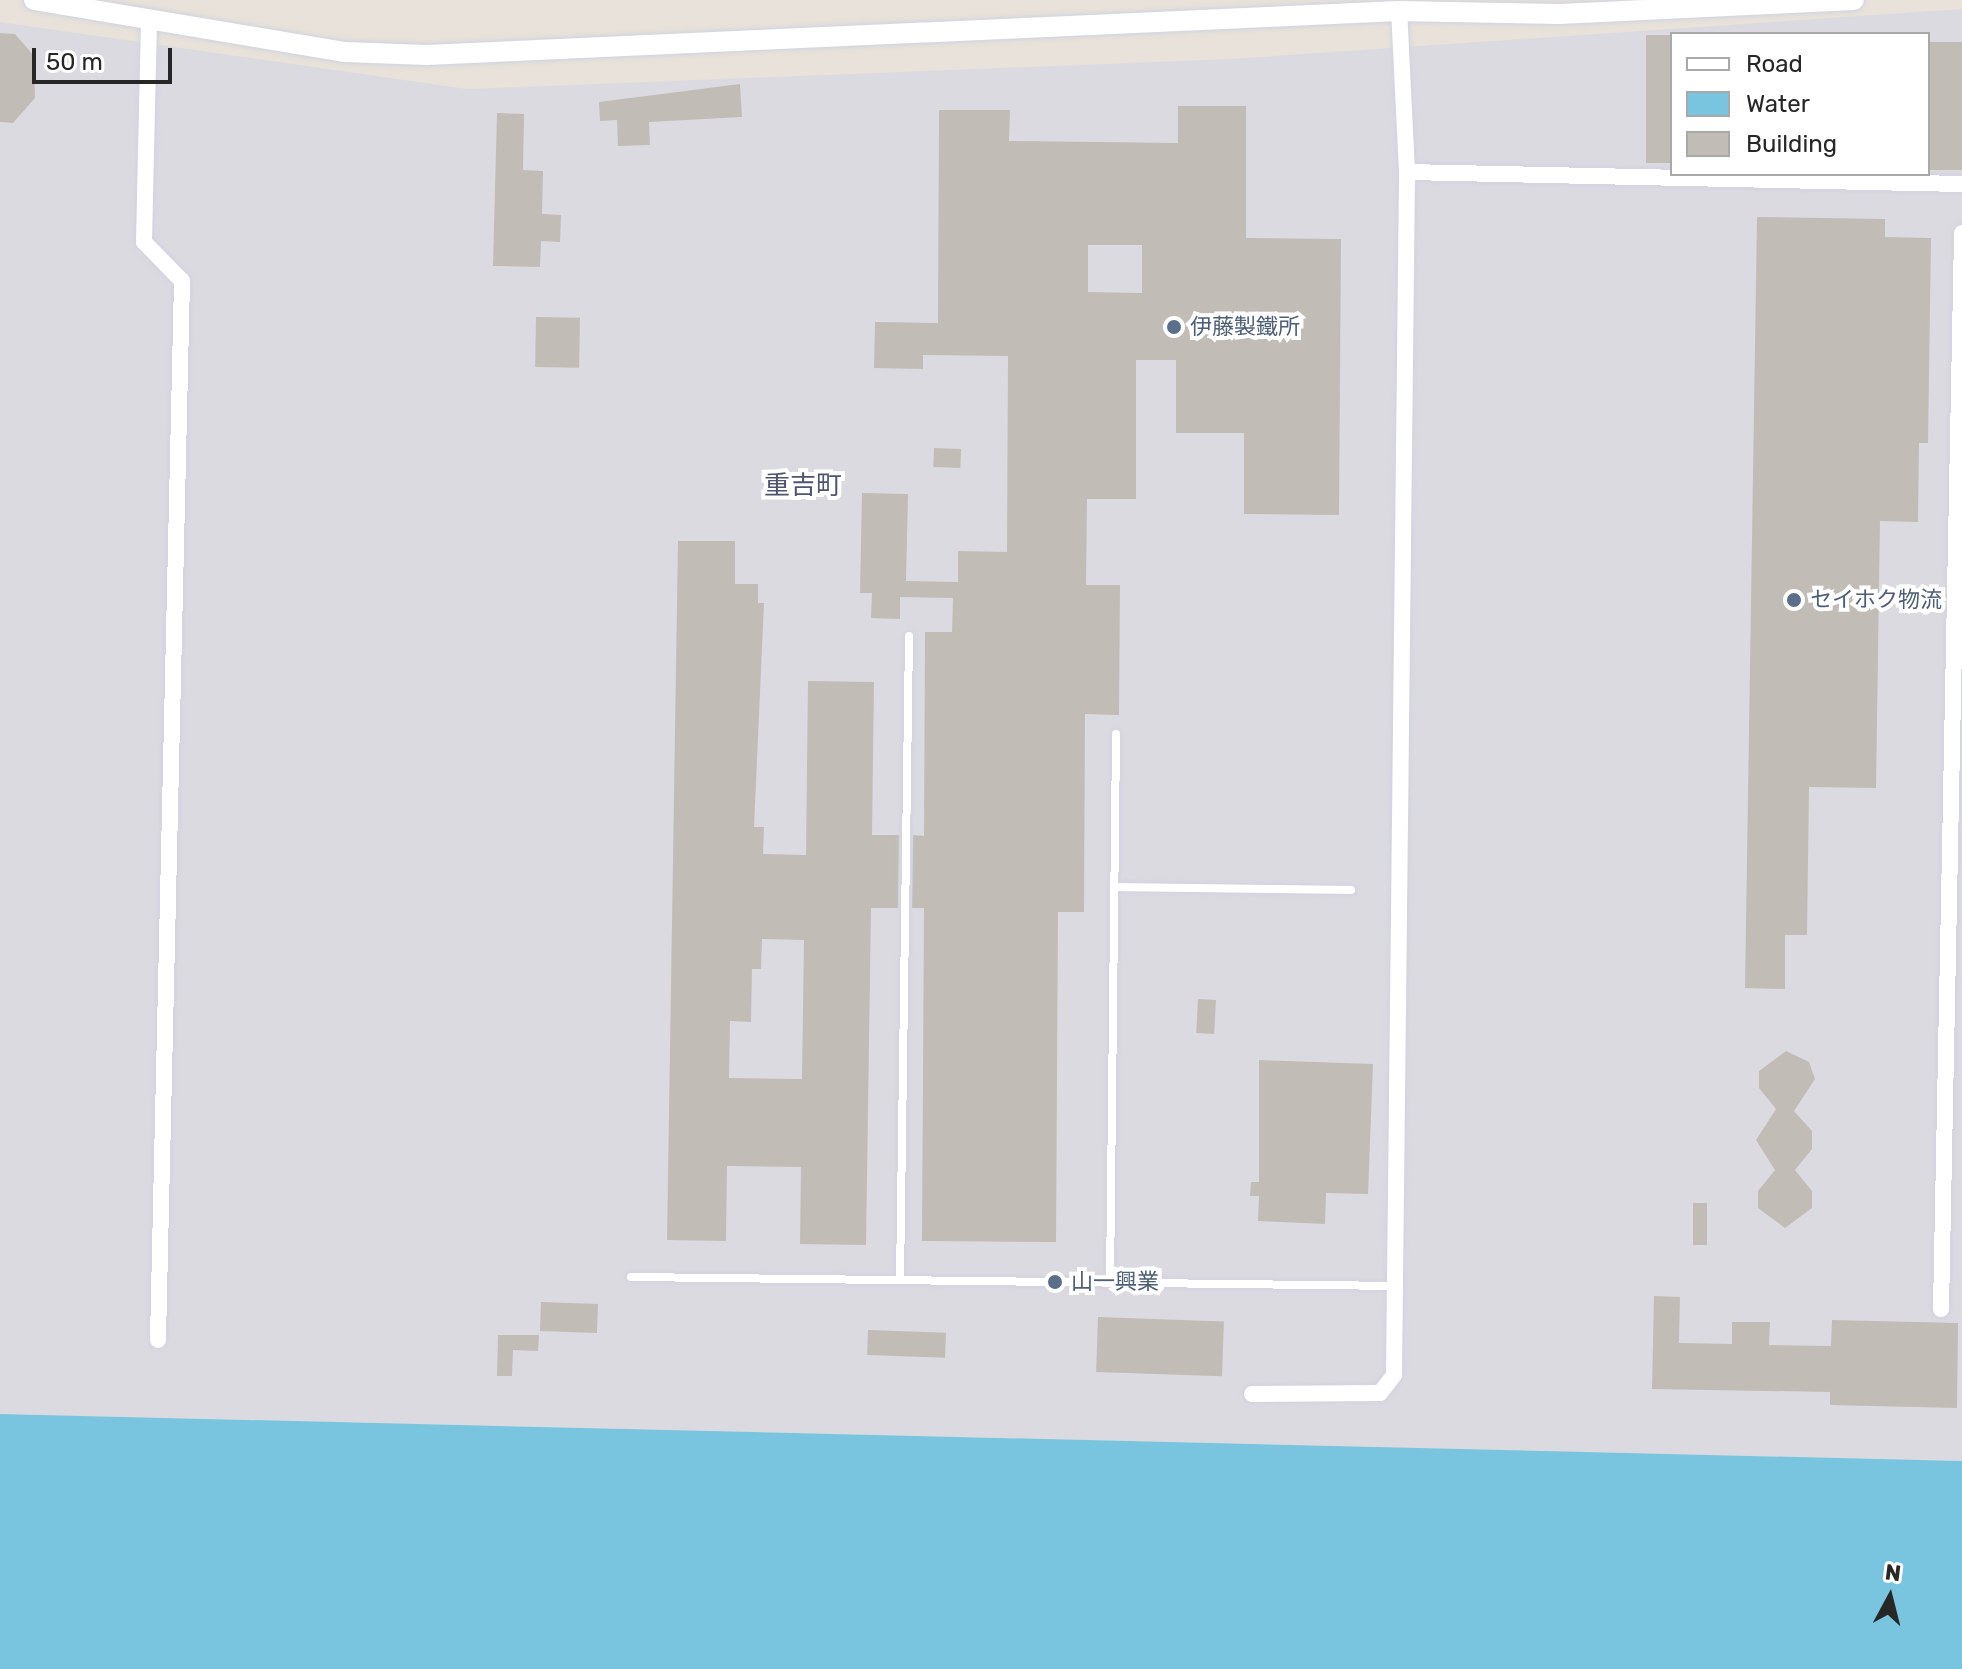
<!DOCTYPE html>
<meta charset="utf-8">
<style>
body{margin:0}
#map{position:relative;width:1962px;height:1669px;overflow:hidden;background:#e8e2da;font-family:Rubik,"Noto Sans JP",sans-serif}
div>[style]{position:absolute}
.industrial>*{inset:0;background:#dcdae1}
.water>*{inset:0;background:#79c5df}
.building>*{inset:0;background:#c1bcb6;transform-origin:0 0}
.roads{filter:drop-shadow(0 0 2px #d0d3df) drop-shadow(0 0 2px #d0d3df)}
.service>*{height:8px;margin:-4px;padding:0 4px;transform-origin:4px;border-radius:4px;background:#fff}
.minor>*{height:16px;margin:-8px;padding:0 8px;transform-origin:8px;border-radius:8px;background:#fff}
.tertiary>*{height:20px;margin:-10px;padding:0 10px;transform-origin:10px;border-radius:10px;background:#fff}
.dots>*{width:22px;height:22px;translate:-50% -50%;box-sizing:border-box;border:4px solid #fff;border-radius:50%}
span{translate:-50% -50%;white-space:nowrap;text-align:center;line-height:1.15;-webkit-text-stroke:8px #fff;paint-order:stroke}
.service-label{font-size:22px;color:#4e5e75}
.left{translate:0 -50%;text-align:left}
.quarter-label{font-size:26px;color:#4e5572}
.legend{position:absolute;left:1670px;top:32px;width:260px;height:144px;box-sizing:border-box;background:#fff;border:2px solid #a9a9a9;margin:0;padding:10px 14px;list-style:none;font-size:24px;color:#272727}
.legend li{display:flex;align-items:center;gap:16px;height:40px}
.legend b{width:40px;border:2px solid #a9a9a9}
.north{position:absolute;left:1850px;top:1557px;width:80px;height:80px;-webkit-text-stroke:6px #fff;paint-order:stroke;rotate:7deg;font-size:22px;font-weight:700;line-height:32px;text-align:center;color:#272727}
.north::after{content:'';display:block;margin:auto;width:28px;height:36px;background:#272727;clip-path:polygon(50% 0,100% 100%,50% 72%,0 100%)}
.scale{position:absolute;left:32px;top:48px;width:140px;height:36px;box-sizing:border-box;border:4px solid #272727;border-top:0;padding-left:10px;font-size:24px;line-height:28px;white-space:nowrap;color:#272727;-webkit-text-stroke:6px #fff;paint-order:stroke}
</style>
<div id="map">
<div class="industrial">
<div style="clip-path:polygon(evenodd,1962px 9px,1962px 1461px,0 1414px,0 22px,467px 89px,1231px 59px,1962px 9px,1672px 34px,1928px 34px,1928px 174px,1672px 174px,1672px 34px)"></div>
</div>
<div class="water">
<div style="clip-path:polygon(0 1414px,1962px 1461px,1962px 1669px,0 1669px)"></div>
</div>
<div class="building">
<div style="clip-path:polygon(0 33px,15px 34px,34px 56px,35px 98px,13px 123px,0 122px)"></div>
<div style="left:1646px;top:35px;width:26px;height:128px"></div>
<div style="left:1928px;top:42px;width:34px;height:128px"></div>
<div style="clip-path:polygon(740px 84px,742px 117px,649px 122px,650px 145px,618px 146px,617px 120px,600px 121px,599px 102px)"></div>
<div style="clip-path:polygon(evenodd,1178px 106px,1246px 106px,1246px 238px,1341px 239px,1339px 515px,1244px 514px,1244px 433px,1176px 433px,1176px 360px,1136px 360px,1136px 499px,1087px 499px,1086px 585px,1120px 585px,1119px 715px,1085px 714px,1084px 912px,1058px 912px,1056px 1242px,922px 1241px,924px 908px,912px 908px,913px 835px,924px 836px,925px 632px,952px 632px,953px 598px,900px 597px,900px 619px,871px 618px,872px 593px,860px 593px,862px 493px,908px 494px,906px 581px,958px 582px,958px 551px,1007px 552px,1008px 356px,923px 355px,923px 369px,874px 368px,875px 322px,938px 323px,939px 110px,1010px 110px,1009px 141px,1178px 143px,1178px 106px,1088px 245px,1142px 245px,1142px 293px,1088px 292px,1088px 245px)"></div>
<div style="clip-path:polygon(497px 113px,524px 114px,523px 170px,543px 171px,542px 214px,561px 215px,560px 242px,541px 241px,540px 267px,493px 266px)"></div>
<div style="clip-path:polygon(1757px 217px,1885px 219px,1885px 237px,1931px 238px,1928px 443px,1919px 443px,1918px 522px,1880px 521px,1876px 788px,1809px 787px,1807px 935px,1785px 935px,1785px 989px,1745px 988px)"></div>
<div style="left:536px;top:317px;width:44px;height:50px;rotate:1deg"></div>
<div style="left:934px;top:448px;width:27px;height:19px;rotate:2deg"></div>
<div style="clip-path:polygon(evenodd,678px 541px,735px 541px,735px 584px,758px 584px,758px 603px,764px 603px,754px 827px,764px 827px,763px 854px,806px 855px,808px 681px,874px 682px,872px 835px,899px 835px,898px 908px,871px 908px,866px 1245px,800px 1244px,801px 1167px,727px 1166px,726px 1241px,667px 1240px,678px 541px,762px 939px,804px 940px,802px 1079px,729px 1078px,730px 1021px,751px 1022px,752px 969px,761px 969px,762px 939px)"></div>
<div style="left:1198px;top:999px;width:18px;height:34px;rotate:3deg"></div>
<div style="clip-path:polygon(1786px 1051px,1809px 1062px,1815px 1079px,1794px 1111px,1812px 1131px,1812px 1149px,1795px 1170px,1812px 1191px,1812px 1208px,1785px 1228px,1758px 1208px,1758px 1191px,1775px 1170px,1756px 1140px,1776px 1109px,1759px 1088px,1759px 1071px)"></div>
<div style="clip-path:polygon(1259px 1060px,1373px 1064px,1368px 1194px,1326px 1193px,1325px 1224px,1258px 1221px,1259px 1196px,1250px 1196px,1251px 1182px,1259px 1182px)"></div>
<div style="left:1693px;top:1203px;width:14px;height:42px"></div>
<div style="clip-path:polygon(1654px 1296px,1680px 1297px,1679px 1343px,1732px 1344px,1732px 1322px,1770px 1322px,1769px 1345px,1831px 1346px,1832px 1320px,1958px 1323px,1957px 1408px,1830px 1405px,1830px 1392px,1652px 1389px)"></div>
<div style="left:541px;top:1302px;width:57px;height:29px;rotate:2deg"></div>
<div style="left:1098px;top:1317px;width:126px;height:55px;rotate:2deg"></div>
<div style="left:868px;top:1330px;width:78px;height:25px;rotate:2deg"></div>
<div style="clip-path:polygon(498px 1335px,539px 1335px,538px 1351px,513px 1350px,512px 1376px,497px 1376px)"></div>
</div>
<div class="roads">
<div class="service">
<div style="left:1114px;top:887px;width:237px;rotate:0.7deg"></div>
<div style="left:631px;top:1277px;width:764px;rotate:0.67deg"></div>
<div style="left:900px;top:1280px;width:644px;rotate:-89.2deg"></div>
<div style="left:1110px;top:1283px;width:549px;rotate:-89.37deg"></div>
</div>
<div class="minor">
<div style="left:149px;top:21px;width:221px;rotate:91.3deg"></div>
<div style="left:144px;top:242px;width:54px;rotate:45.7deg"></div>
<div style="left:182px;top:281px;width:1059px;rotate:91.3deg"></div>
<div style="left:1407px;top:172px;width:555px;rotate:1.24deg"></div>
<div style="left:1941px;top:1309px;width:1076px;rotate:-88.88deg"></div>
<div style="left:1252px;top:1394px;width:128px;rotate:-0.4deg"></div>
<div style="left:1380px;top:1393px;width:23px;rotate:-52deg"></div>
<div style="left:1394px;top:1375px;width:1203px;rotate:-89.38deg"></div>
<div style="left:1407px;top:172px;width:161px;rotate:-92.8deg"></div>
</div>
<div class="tertiary">
<div style="left:34px;top:0;width:314px;rotate:9.5deg"></div>
<div style="left:344px;top:52px;width:83px;rotate:2.1deg"></div>
<div style="left:427px;top:55px;width:973px;rotate:-2.59deg"></div>
<div style="left:1399px;top:11px;width:160px;rotate:1.1deg"></div>
<div style="left:1559px;top:14px;width:295px;rotate:-2.7deg"></div>
</div>
</div>
<div class="dots">
<div style="left:1174px;top:327px;background:#5c6f8a"></div>
<div style="left:1794px;top:600px;background:#5c6f8a"></div>
<div style="left:1055px;top:1282px;background:#5c6f8a"></div>
</div>
<div class="service-label">
<span class="left" style="left:1190px;top:327px">伊藤製鐵所</span>
<span class="left" style="left:1810px;top:600px">セイホク物流</span>
<span class="left" style="left:1071px;top:1282px">山一興業</span>
</div>
<div class="quarter-label">
<span style="left:803px;top:486px">重吉町</span>
</div>
<ul class="legend">
<li><b style="height:10px;background:#fff"></b>Road</li>
<li><b style="height:22px;background:#79c5df"></b>Water</li>
<li><b style="height:22px;background:#c1bcb6"></b>Building</li>
</ul>
<div class="north">N</div>
<div class="scale">50 m</div>
</div>
